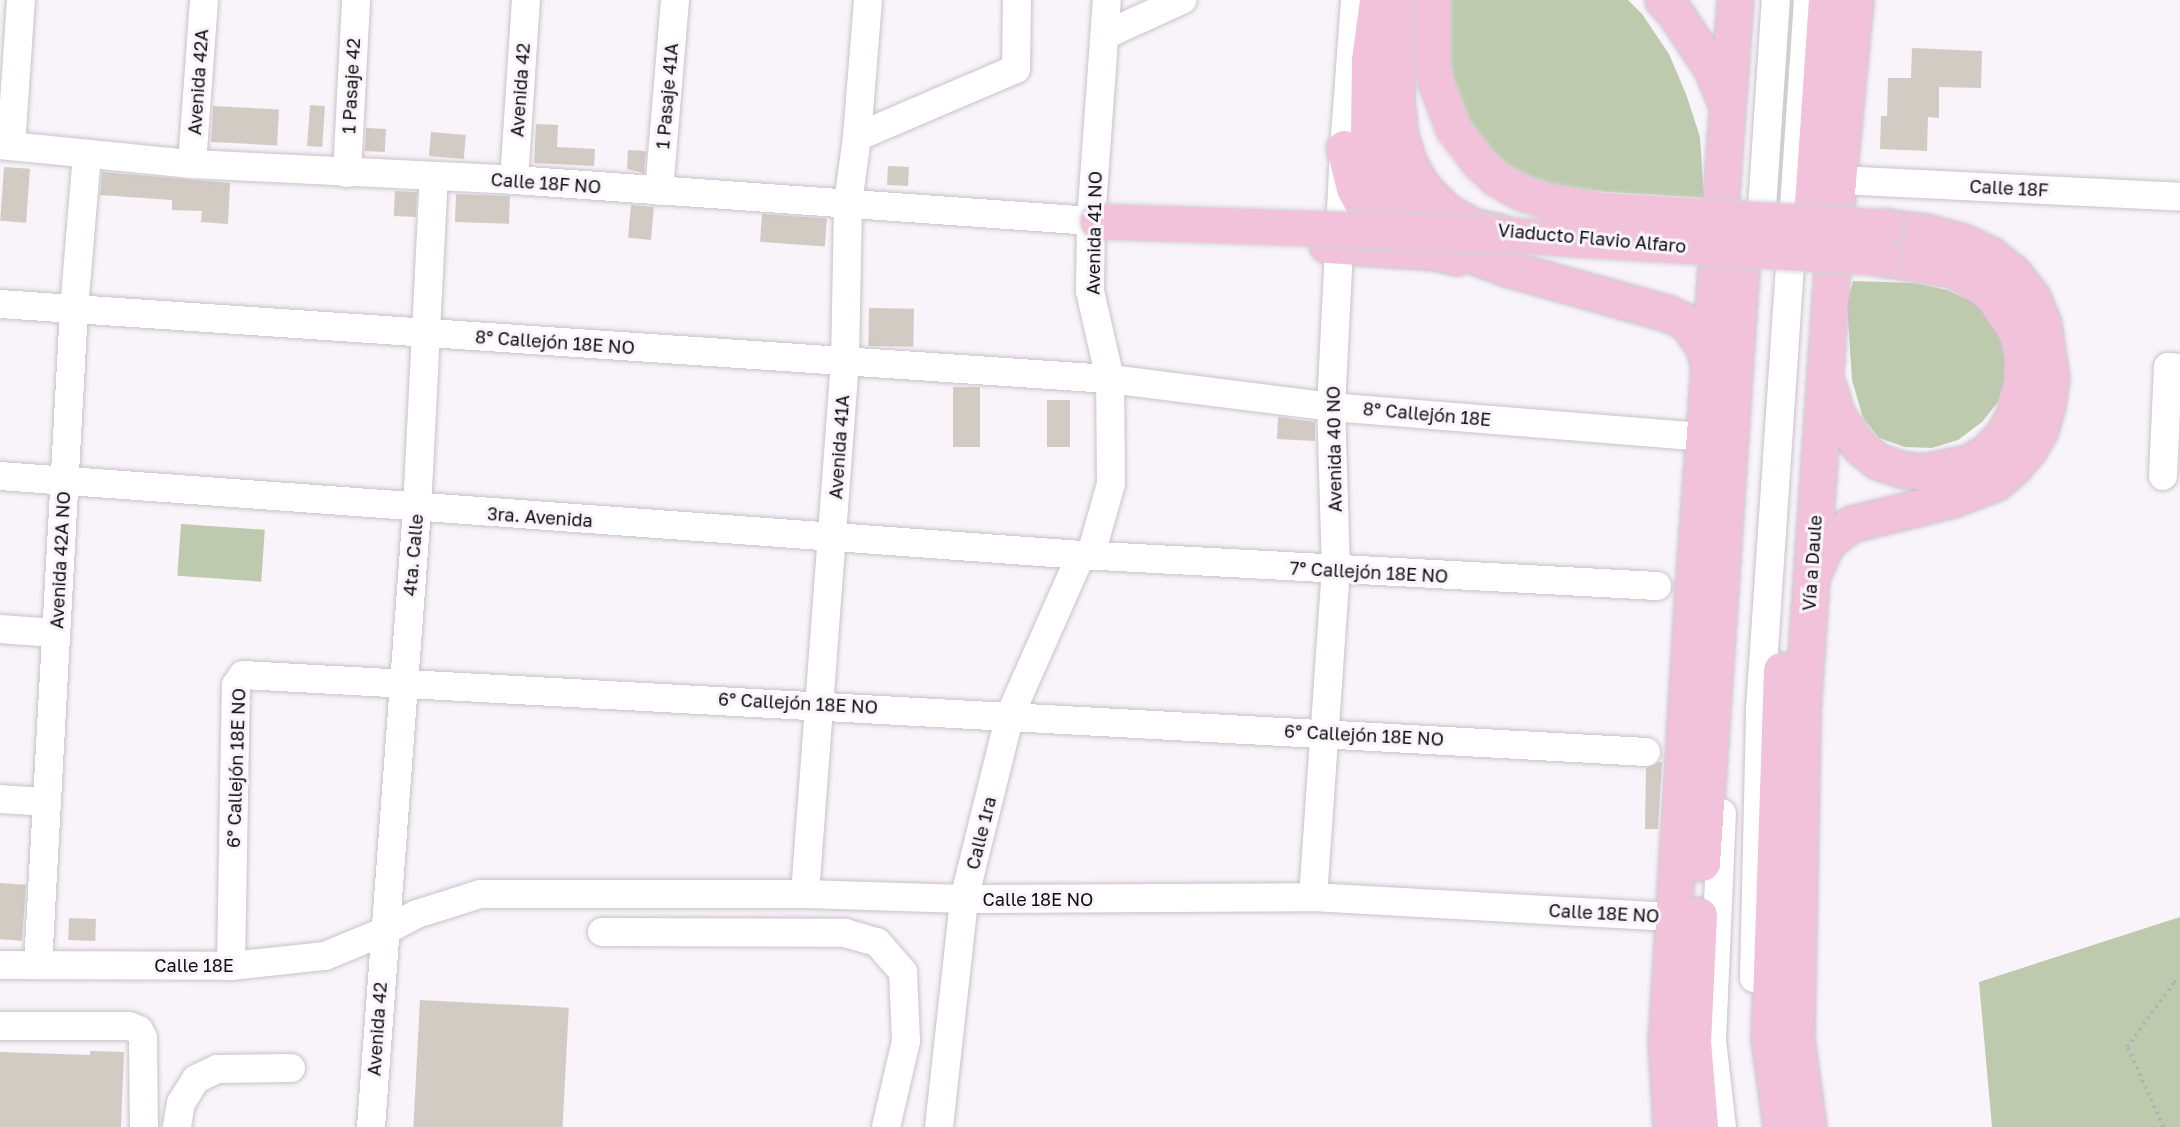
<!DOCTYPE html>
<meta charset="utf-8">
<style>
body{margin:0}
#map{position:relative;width:2180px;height:1127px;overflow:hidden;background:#f9f3fa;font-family:"Golos Text",sans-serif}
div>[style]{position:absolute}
.green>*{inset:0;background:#becaad;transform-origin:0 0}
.building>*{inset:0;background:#d2cbc4;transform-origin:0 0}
.path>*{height:3.5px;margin-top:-1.75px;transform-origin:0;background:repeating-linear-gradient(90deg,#b3aeb4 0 2px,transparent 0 7px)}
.roads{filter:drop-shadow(0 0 2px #c8c2c9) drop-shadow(0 0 2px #c8c2c9)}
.minor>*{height:28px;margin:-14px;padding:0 14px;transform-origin:14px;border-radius:14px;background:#fff}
.major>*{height:35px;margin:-17.5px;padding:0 17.5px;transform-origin:17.5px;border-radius:17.5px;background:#f1c2da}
.bridges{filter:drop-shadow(0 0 2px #d4d4d4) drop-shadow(0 0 2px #d4d4d4)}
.major-bridge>*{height:35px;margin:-17.5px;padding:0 17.5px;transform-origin:17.5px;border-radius:17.5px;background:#f1c2da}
span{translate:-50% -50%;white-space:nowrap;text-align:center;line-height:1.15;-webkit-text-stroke:6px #f9f3fa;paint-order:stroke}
.street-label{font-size:18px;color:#100e11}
</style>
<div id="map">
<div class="green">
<div style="clip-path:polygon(1446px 0,1628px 0,1642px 14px,1669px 54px,1686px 94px,1700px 137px,1704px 198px,1592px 191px,1547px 184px,1517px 172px,1485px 150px,1464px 119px,1451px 91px,1442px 18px)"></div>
<div style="clip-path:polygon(1853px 281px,1915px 283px,1947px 290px,1975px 303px,1995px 326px,2005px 351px,2004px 381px,1998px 402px,1982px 422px,1958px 440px,1932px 448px,1905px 447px,1879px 438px,1863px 418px,1852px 380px,1847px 305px)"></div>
<div style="left:181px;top:524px;width:84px;height:52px;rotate:4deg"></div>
<div style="clip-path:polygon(2180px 917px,2180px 1127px,1992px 1127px,1979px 982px)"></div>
</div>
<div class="building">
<div style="clip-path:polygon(1912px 48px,1982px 51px,1981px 88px,1939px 87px,1939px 118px,1928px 117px,1927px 151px,1880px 149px,1881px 116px,1887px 116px,1888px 78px,1911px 78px)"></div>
<div style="left:310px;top:105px;width:15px;height:41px;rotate:4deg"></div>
<div style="left:213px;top:106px;width:66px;height:36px;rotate:3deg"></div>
<div style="clip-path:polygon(536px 124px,558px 125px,557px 147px,595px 149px,594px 166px,534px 163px)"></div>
<div style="left:366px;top:128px;width:20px;height:23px;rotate:3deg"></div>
<div style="left:431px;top:132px;width:35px;height:24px;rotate:5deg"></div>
<div style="clip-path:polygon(628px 150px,646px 151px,644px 173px,627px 169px)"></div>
<div style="left:888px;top:166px;width:21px;height:19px;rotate:3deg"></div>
<div style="left:4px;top:167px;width:26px;height:54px;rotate:4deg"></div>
<div style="clip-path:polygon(102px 172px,230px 183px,228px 224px,201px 222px,202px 211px,172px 210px,172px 200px,100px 195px)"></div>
<div style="left:395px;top:191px;width:22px;height:25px;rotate:3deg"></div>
<div style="left:456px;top:194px;width:54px;height:28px;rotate:2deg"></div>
<div style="left:631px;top:205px;width:23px;height:33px;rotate:5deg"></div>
<div style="left:762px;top:214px;width:65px;height:28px;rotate:4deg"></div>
<div style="left:869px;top:308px;width:45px;height:38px;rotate:1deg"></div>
<div style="left:953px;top:387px;width:27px;height:60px"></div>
<div style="left:1047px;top:400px;width:23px;height:47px"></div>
<div style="clip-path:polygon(1278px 417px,1315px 422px,1315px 441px,1277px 439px)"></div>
<div style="clip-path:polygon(1659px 762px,1662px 762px,1658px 829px,1645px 829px,1646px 768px)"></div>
<div style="left:0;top:883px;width:26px;height:56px;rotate:4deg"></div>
<div style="left:69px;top:918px;width:27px;height:22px;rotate:2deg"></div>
<div style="left:420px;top:1000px;width:149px;height:127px;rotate:3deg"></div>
<div style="clip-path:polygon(90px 1051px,124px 1052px,121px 1127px,0 1127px,0 1052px,90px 1055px)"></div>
</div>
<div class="path">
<div style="left:2163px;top:1127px;width:88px;rotate:-114.2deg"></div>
<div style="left:2127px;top:1047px;width:80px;rotate:-54.1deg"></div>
<div style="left:2174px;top:982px;width:6px;rotate:-18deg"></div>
</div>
<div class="roads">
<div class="minor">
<div style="left:1105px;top:35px;width:85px;rotate:-24.4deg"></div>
<div style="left:857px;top:137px;width:173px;rotate:-23.2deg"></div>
<div style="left:1016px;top:69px;width:69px;rotate:-89.2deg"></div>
<div style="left:0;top:145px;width:193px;rotate:5.7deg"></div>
<div style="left:192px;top:164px;width:322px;rotate:2.8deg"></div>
<div style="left:514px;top:180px;width:578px;rotate:4.06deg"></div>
<div style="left:11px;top:146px;width:146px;rotate:-86.1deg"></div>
<div style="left:192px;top:164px;width:164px;rotate:-85.8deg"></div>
<div style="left:347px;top:173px;width:173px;rotate:-87deg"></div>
<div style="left:514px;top:180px;width:180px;rotate:-86.2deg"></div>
<div style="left:1838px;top:180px;width:342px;rotate:2.8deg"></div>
<div style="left:659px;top:191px;width:192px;rotate:-85.2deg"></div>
<div style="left:1760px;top:238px;width:239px;rotate:-86.2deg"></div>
<div style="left:0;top:304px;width:1113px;rotate:3.87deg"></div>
<div style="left:1110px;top:379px;width:223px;rotate:7.2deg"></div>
<div style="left:1331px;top:407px;width:374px;rotate:4.6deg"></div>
<div style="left:0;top:476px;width:1084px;rotate:4.18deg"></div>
<div style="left:1081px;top:555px;width:577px;rotate:3.08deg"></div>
<div style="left:2163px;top:476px;width:109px;rotate:-87.4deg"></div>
<div style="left:2168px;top:367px;width:12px;rotate:5deg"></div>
<div style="left:1093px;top:547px;width:66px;rotate:-74.1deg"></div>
<div style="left:1111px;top:484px;width:105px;rotate:-90.5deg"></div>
<div style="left:1110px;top:379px;width:90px;rotate:-102.8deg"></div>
<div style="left:1090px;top:291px;width:70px;rotate:-89.2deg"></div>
<div style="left:1091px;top:221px;width:222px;rotate:-85.9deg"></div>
<div style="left:0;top:629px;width:55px;rotate:4.2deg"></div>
<div style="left:0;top:799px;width:46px;rotate:3.7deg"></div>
<div style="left:805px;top:894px;width:534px;rotate:-85.71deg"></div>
<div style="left:845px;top:361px;width:158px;rotate:-88.9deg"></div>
<div style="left:848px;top:203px;width:67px;rotate:-82.2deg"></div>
<div style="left:857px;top:137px;width:137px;rotate:-85.4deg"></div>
<div style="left:1313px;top:897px;width:327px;rotate:-86deg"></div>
<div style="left:1336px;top:571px;width:164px;rotate:-91.7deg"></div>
<div style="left:1331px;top:407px;width:259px;rotate:-87.1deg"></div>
<div style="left:1344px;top:148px;width:148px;rotate:-85.7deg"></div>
<div style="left:602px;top:932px;width:243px;rotate:0.2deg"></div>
<div style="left:845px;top:933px;width:33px;rotate:16deg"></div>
<div style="left:877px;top:942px;width:40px;rotate:49deg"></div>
<div style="left:903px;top:972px;width:69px;rotate:87.5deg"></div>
<div style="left:906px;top:1041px;width:88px;rotate:103.1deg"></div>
<div style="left:0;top:965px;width:231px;rotate:0.2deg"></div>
<div style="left:231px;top:966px;width:95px;rotate:-6.1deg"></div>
<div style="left:325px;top:956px;width:63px;rotate:-22.5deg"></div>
<div style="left:383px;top:932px;width:38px;rotate:-28deg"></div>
<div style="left:417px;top:914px;width:66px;rotate:-17.6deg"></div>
<div style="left:480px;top:894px;width:325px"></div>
<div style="left:805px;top:894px;width:159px;rotate:1.8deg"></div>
<div style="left:964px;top:899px;width:349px;rotate:-0.3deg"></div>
<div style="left:1313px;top:897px;width:381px;rotate:3.2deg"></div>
<div style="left:38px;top:965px;width:657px;rotate:-86.86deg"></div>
<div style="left:74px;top:309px;width:155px;rotate:-85.2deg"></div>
<div style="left:231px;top:966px;width:281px;rotate:-89deg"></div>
<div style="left:236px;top:685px;width:12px;rotate:-55deg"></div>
<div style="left:243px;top:675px;width:1405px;rotate:3.14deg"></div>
<div style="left:1754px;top:978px;width:269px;rotate:-88.7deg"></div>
<div style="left:1760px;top:709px;width:711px;rotate:-86.13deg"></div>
<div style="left:0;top:1026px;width:129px"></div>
<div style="left:129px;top:1026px;width:11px;rotate:22deg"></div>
<div style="left:139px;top:1030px;width:9px;rotate:63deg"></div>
<div style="left:143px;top:1038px;width:89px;rotate:89.4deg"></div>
<div style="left:177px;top:1127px;width:24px;rotate:-81deg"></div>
<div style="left:181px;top:1103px;width:28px;rotate:-58deg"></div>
<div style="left:196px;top:1079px;width:23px;rotate:-25deg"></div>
<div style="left:217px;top:1069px;width:74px;rotate:-0.8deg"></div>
<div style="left:371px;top:1127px;width:620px;rotate:-85.74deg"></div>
<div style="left:417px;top:509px;width:332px;rotate:-87.1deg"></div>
<div style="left:939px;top:1127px;width:229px;rotate:-83.7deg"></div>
<div style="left:964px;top:899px;width:190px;rotate:-76deg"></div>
<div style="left:1010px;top:715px;width:175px;rotate:-66.1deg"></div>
<div style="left:1722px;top:1127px;width:88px;rotate:-96.6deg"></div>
<div style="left:1712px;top:1040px;width:227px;rotate:-87.5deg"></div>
</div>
<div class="major">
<div style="left:1377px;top:0;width:62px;rotate:97.5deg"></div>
<div style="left:1369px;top:61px;width:71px;rotate:90.8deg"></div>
<div style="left:1368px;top:132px;width:51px;rotate:75.1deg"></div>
<div style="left:1381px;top:181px;width:43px;rotate:56.3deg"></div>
<div style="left:1405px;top:217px;width:57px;rotate:32.9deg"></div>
<div style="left:1453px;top:248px;width:60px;rotate:20.6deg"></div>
<div style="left:1509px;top:269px;width:164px;rotate:15.6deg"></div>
<div style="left:1667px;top:313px;width:21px;rotate:25deg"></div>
<div style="left:1686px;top:322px;width:29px;rotate:54deg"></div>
<div style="left:1703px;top:345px;width:20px;rotate:75deg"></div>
<div style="left:1401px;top:0;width:99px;rotate:92.9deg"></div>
<div style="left:1396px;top:99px;width:36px;rotate:84deg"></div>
<div style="left:1400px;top:135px;width:28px;rotate:73deg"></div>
<div style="left:1408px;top:162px;width:30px;rotate:60deg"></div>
<div style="left:1423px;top:188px;width:33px;rotate:45deg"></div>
<div style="left:1446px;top:211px;width:30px;rotate:30deg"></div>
<div style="left:1472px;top:226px;width:28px;rotate:13deg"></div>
<div style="left:1663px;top:0;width:18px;rotate:47deg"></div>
<div style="left:1675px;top:13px;width:67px;rotate:56.5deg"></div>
<div style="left:1712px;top:69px;width:38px;rotate:68deg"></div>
<div style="left:1344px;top:148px;width:41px;rotate:76deg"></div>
<div style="left:1354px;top:188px;width:40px;rotate:62deg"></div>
<div style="left:1373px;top:223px;width:34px;rotate:32deg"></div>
<div style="left:1811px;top:219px;width:220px;rotate:-86.1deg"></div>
<div style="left:1327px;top:245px;width:107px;rotate:3.7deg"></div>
<div style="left:1434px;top:252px;width:23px;rotate:13deg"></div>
<div style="left:1829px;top:389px;width:26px;rotate:74deg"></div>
<div style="left:1836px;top:414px;width:41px;rotate:54deg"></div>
<div style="left:1860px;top:447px;width:22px;rotate:39deg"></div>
<div style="left:1877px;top:461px;width:24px;rotate:19deg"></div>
<div style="left:1900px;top:469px;width:23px;rotate:7deg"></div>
<div style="left:1923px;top:472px;width:46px;rotate:-11.3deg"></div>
<div style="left:1968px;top:463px;width:21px;rotate:-31deg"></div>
<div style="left:1986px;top:452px;width:23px;rotate:-45deg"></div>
<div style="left:2002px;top:436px;width:24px;rotate:-60deg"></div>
<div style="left:2014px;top:415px;width:39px;rotate:-78deg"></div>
<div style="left:2022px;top:377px;width:19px;rotate:-90deg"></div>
<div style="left:2022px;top:358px;width:25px;rotate:-101deg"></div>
<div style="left:2017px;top:333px;width:45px;rotate:-123.3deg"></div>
<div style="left:1992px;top:295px;width:23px;rotate:-142deg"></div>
<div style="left:1974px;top:281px;width:27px;rotate:-153deg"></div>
<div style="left:1950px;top:269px;width:68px;rotate:-170.7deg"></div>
<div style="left:1815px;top:569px;width:30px;rotate:-66deg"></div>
<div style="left:1827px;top:542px;width:30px;rotate:-37deg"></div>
<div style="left:1851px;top:524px;width:105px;rotate:-13.8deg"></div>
<div style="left:1953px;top:499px;width:45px;rotate:-20.9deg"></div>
<div style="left:1995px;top:483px;width:25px;rotate:-40deg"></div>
<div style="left:2014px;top:467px;width:23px;rotate:-50deg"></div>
<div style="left:2029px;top:449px;width:22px;rotate:-60deg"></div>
<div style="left:2040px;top:430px;width:25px;rotate:-74deg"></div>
<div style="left:2047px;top:406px;width:28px;rotate:-82deg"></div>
<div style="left:2051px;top:378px;width:55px;rotate:-98.4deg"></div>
<div style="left:2043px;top:324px;width:29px;rotate:-112deg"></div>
<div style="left:2032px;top:297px;width:31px;rotate:-128deg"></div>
<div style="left:2013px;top:273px;width:28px;rotate:-141deg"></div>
<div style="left:1991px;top:255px;width:31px;rotate:-155deg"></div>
<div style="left:1963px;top:242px;width:38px;rotate:-165deg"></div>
<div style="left:1926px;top:232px;width:41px;rotate:-173deg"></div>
<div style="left:1781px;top:670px;width:369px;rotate:91.9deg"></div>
<div style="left:1769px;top:1039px;width:89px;rotate:82.2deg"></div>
<div style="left:1702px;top:863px;width:627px;rotate:-86.25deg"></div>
<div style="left:1699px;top:915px;width:126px;rotate:92.7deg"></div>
<div style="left:1693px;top:1041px;width:86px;rotate:85.3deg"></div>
<div style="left:1671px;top:1127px;width:85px;rotate:-93.4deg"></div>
<div style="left:1666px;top:1042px;width:456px;rotate:-86.6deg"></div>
<div style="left:1693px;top:587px;width:589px;rotate:-85.91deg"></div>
<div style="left:1808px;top:1127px;width:90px;rotate:-97.7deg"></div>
<div style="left:1796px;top:1038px;width:325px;rotate:-88.9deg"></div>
<div style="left:1802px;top:713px;width:534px;rotate:-86.14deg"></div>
<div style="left:1838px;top:180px;width:181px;rotate:-84.6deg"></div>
</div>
</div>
<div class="bridges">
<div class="major-bridge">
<div style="left:1432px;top:0;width:63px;rotate:90deg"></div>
<div style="left:1432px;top:63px;width:22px;rotate:80deg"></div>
<div style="left:1436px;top:85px;width:47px;rotate:68.9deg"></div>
<div style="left:1453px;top:129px;width:43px;rotate:52.6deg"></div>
<div style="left:1479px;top:163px;width:22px;rotate:43deg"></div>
<div style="left:1495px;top:178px;width:28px;rotate:30deg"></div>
<div style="left:1519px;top:192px;width:28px;rotate:18deg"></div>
<div style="left:1546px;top:201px;width:57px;rotate:9.1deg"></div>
<div style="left:1602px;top:210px;width:284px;rotate:3.4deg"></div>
<div style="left:1098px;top:221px;width:413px;rotate:1.9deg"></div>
<div style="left:1511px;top:235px;width:373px;rotate:3.5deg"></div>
</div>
</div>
<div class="street-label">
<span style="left:198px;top:82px;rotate:-86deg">Avenida 42A</span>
<span style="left:351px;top:86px;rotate:-87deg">1 Pasaje 42</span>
<span style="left:520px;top:90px;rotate:-86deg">Avenida 42</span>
<span style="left:667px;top:96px;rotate:-85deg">1 Pasaje 41A</span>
<span style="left:546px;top:183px;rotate:4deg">Calle 18F NO</span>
<span style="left:2009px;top:188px;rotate:3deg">Calle 18F</span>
<span style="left:1094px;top:233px;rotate:-89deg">Avenida 41 NO</span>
<span style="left:1592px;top:238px;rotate:5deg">Viaducto Flavio Alfaro</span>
<span style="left:555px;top:342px;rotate:4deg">8° Callejón 18E NO</span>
<span style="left:1427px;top:414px;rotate:5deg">8° Callejón 18E</span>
<span style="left:839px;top:447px;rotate:-86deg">Avenida 41A</span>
<span style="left:1334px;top:449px;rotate:-91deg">Avenida 40 NO</span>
<span style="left:540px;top:517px;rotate:4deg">3ra. Avenida</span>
<span style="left:413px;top:555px;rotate:-85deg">4ta. Calle</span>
<span style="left:60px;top:560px;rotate:-87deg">Avenida 42A NO</span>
<span style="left:1812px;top:563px;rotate:-86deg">Vía a Daule</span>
<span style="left:1369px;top:572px;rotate:3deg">7° Callejón 18E NO</span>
<span style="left:798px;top:703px;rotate:3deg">6° Callejón 18E NO</span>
<span style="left:1364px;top:735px;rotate:3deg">6° Callejón 18E NO</span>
<span style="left:236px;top:768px;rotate:-88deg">6° Callejón 18E NO</span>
<span style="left:981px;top:833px;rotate:-76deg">Calle 1ra</span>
<span style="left:1038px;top:899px">Calle 18E NO</span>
<span style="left:1604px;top:913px;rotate:3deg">Calle 18E NO</span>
<span style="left:194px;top:965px">Calle 18E</span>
<span style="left:377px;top:1029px;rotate:-86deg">Avenida 42</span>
</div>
</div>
